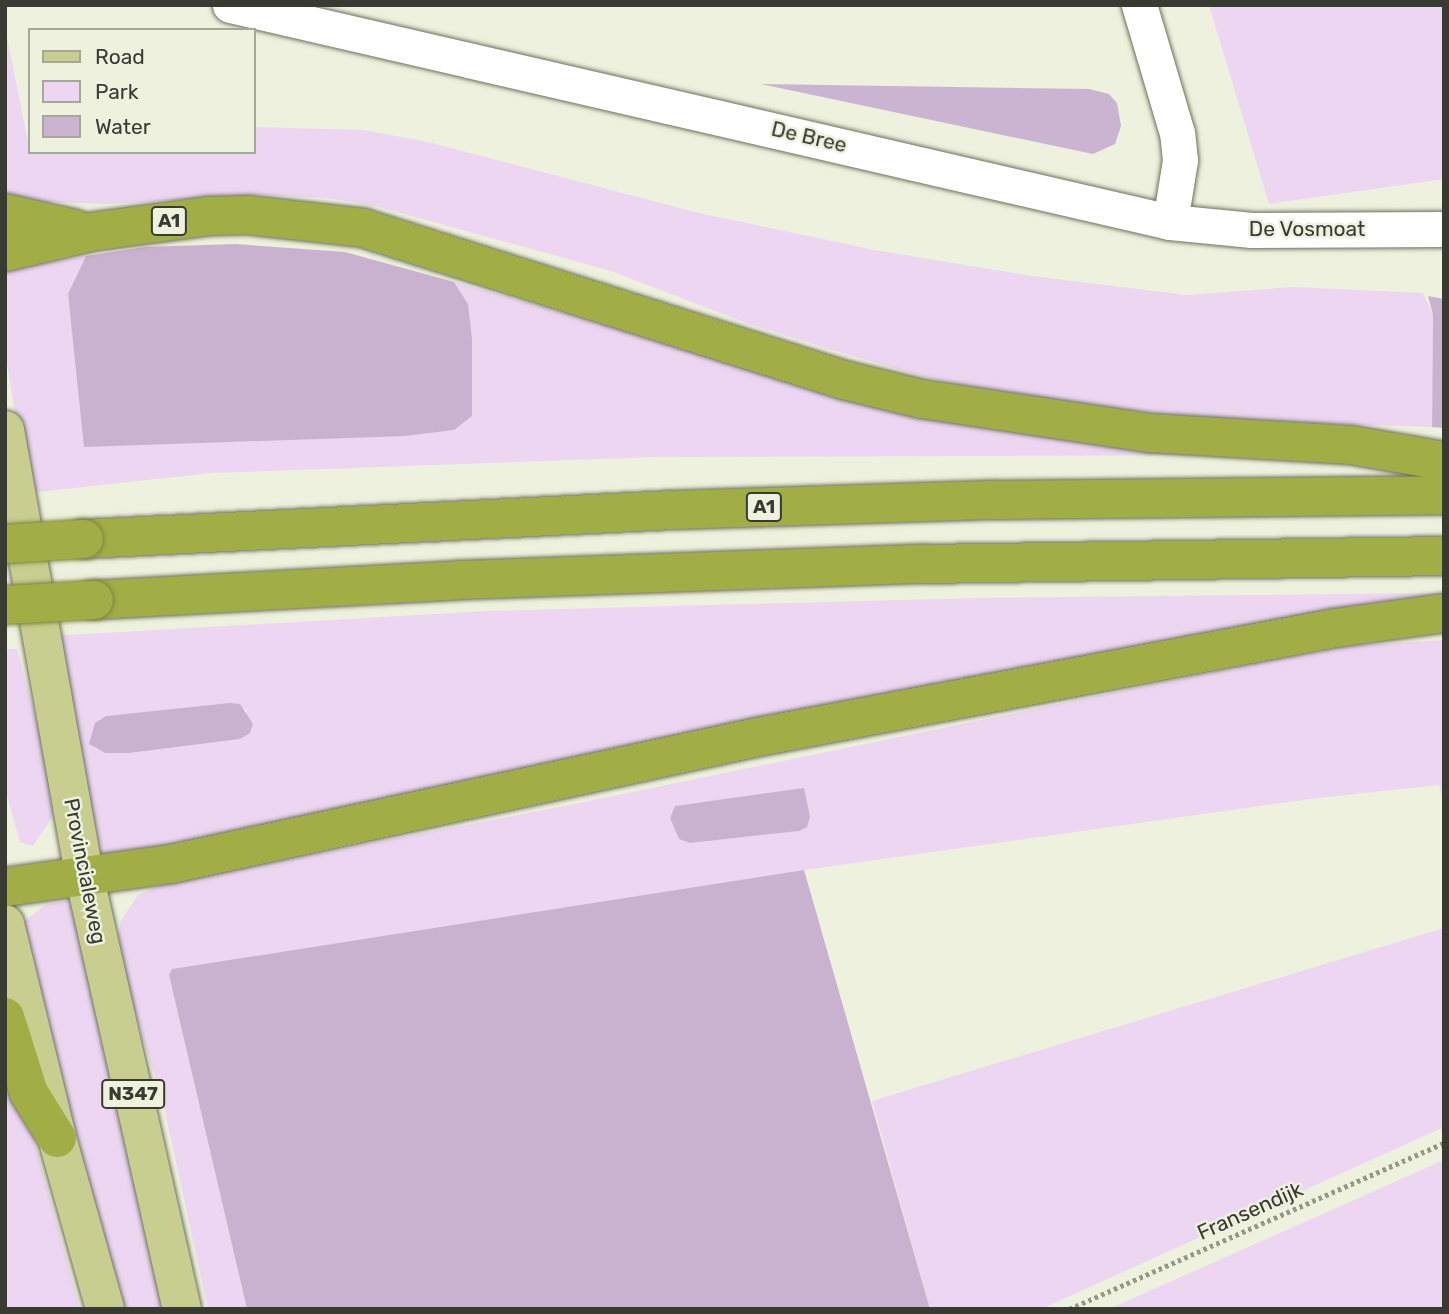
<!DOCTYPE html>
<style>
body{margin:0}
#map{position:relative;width:1449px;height:1314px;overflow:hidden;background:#edf1dd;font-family:Rubik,sans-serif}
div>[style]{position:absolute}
.green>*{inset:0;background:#ecd6f2}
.forest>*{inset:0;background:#c9b2cf}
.water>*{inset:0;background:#cbb4d1}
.path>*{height:4.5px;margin-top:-2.25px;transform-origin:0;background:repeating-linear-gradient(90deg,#959789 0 3.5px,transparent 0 7px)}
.roads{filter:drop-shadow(0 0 2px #6e715f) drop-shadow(0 0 2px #6e715f)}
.minor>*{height:35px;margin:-17.5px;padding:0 17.5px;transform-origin:17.5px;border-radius:17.5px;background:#fff}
.major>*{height:38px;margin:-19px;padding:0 19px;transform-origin:19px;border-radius:19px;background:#c7ce8f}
.highway>*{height:38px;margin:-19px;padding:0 19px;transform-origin:19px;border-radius:19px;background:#a1ae45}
.bridges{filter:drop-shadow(0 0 2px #7d853e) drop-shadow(0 0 2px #7d853e)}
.highway-bridge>*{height:38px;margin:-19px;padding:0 19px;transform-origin:19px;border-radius:19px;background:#a1ae45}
span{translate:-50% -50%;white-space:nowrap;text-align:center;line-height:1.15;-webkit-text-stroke:5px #edf1dd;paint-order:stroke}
.shield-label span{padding:2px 5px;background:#edf1dd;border:2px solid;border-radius:5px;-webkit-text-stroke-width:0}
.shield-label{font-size:19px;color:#393a32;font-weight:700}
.street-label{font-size:21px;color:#393a32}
.frame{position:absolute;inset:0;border:7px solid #393a32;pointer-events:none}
.legend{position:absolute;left:28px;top:28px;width:228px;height:126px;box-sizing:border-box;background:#edf1dd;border:2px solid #a5a899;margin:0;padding:9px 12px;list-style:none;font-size:21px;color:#393a32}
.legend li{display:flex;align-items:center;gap:14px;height:35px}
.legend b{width:35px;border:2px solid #a5a899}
</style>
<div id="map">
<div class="green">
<div style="clip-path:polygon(1209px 5px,1444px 5px,1444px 179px,1269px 204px)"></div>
<div style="clip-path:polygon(5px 27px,30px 152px,254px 152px,254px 127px,364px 130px,428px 142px,699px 213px,874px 250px,1032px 276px,1186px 295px,1294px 287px,1423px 293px,1433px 315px,1432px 427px,1219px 420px,1018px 397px,925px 377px,839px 352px,749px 324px,611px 271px,379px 207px,327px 198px,258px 195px,109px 204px,15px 201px,5px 192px)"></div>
<div style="clip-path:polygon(86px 256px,68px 294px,85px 447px,472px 416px,472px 338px,468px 304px,454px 282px,710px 354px,1283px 455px,657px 457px,211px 473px,28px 493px,5px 351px,5px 269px)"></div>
<div style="clip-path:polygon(evenodd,1444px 593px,1444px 600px,97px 869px,51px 636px,488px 611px,974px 598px,1444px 593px,229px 703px,247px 710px,240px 739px,129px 753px,95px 749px,95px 723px,106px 716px,229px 703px)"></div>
<div style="clip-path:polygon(evenodd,1444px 640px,1444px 805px,1439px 785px,1317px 798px,804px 870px,172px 969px,169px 975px,247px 1309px,208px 1309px,164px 1107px,116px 948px,121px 921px,138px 895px,167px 882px,560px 807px,1267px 661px,1350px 646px,1444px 640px,702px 802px,799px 831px,690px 843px,680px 839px,670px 818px,675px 806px,702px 802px)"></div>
<div style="clip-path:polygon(5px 649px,17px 649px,51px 775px,53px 816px,33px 846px,20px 842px,5px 788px)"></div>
<div style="clip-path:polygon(70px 900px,91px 981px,163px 1309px,114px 1309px,23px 922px,45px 905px)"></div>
<div style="clip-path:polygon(1444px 928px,1444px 1127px,1041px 1309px,930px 1309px,872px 1101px)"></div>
<div style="clip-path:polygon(5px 1042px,33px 1136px,80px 1309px,5px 1309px)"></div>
<div style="clip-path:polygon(1444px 1160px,1444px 1309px,1109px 1309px)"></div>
</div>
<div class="forest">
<div style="clip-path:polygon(235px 244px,345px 252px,454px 282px,468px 304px,472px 338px,472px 416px,454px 430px,405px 436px,84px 447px,68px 294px,86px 256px,145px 247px)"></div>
<div style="clip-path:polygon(1428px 296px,1444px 299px,1444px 428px,1432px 427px,1433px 315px)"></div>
<div style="clip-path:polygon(229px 703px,240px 704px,253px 724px,250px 733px,240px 739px,129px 753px,105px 753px,89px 744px,95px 723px,106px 716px)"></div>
<div style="clip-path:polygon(804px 788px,810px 817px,807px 827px,799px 831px,690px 843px,679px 839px,670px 818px,675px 806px)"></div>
<div style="clip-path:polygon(804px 870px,930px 1309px,247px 1309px,169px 975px,172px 969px)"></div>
</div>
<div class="water">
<div style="clip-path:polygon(761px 84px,1089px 89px,1109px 94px,1117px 103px,1121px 126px,1115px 144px,1093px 154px)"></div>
</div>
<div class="path">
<div style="left:1069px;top:1309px;width:410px;rotate:-23.9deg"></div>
</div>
<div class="roads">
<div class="minor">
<div style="left:230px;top:5px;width:965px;rotate:13deg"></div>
<div style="left:1170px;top:222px;width:63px;rotate:-80.8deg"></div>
<div style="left:1180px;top:160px;width:27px;rotate:-96deg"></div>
<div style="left:1177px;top:133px;width:134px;rotate:-106.5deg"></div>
<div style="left:1170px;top:222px;width:82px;rotate:5.6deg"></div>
<div style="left:1252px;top:230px;width:192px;rotate:-0.3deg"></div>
</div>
<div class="major">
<div style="left:5px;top:430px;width:456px;rotate:79.9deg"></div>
<div style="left:85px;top:879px;width:441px;rotate:77.3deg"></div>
<div style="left:5px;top:924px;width:220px;rotate:76.3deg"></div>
<div style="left:57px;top:1138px;width:178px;rotate:74.3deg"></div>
</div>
<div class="highway">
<div style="left:5px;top:213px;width:72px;rotate:12.9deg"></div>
<div style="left:5px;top:252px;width:87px;rotate:-13.2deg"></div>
<div style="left:90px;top:232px;width:119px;rotate:-7.7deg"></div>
<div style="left:208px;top:216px;width:40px;rotate:-1.4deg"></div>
<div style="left:248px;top:215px;width:116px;rotate:6.4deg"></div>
<div style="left:363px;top:228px;width:504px;rotate:17.54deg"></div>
<div style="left:844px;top:380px;width:80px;rotate:13.7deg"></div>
<div style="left:922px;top:399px;width:231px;rotate:8.5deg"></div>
<div style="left:1150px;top:433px;width:201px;rotate:3.4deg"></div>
<div style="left:1351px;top:445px;width:94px;rotate:9.8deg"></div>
<div style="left:84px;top:539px;width:590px;rotate:-2.82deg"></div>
<div style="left:673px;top:510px;width:324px;rotate:-1.8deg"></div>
<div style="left:997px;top:500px;width:447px;rotate:-0.6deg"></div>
<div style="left:94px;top:600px;width:366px;rotate:-3.1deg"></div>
<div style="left:459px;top:580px;width:465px;rotate:-2deg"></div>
<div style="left:924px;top:564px;width:520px;rotate:-0.88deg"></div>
<div style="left:5px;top:887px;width:168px;rotate:-7.9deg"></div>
<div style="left:171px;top:864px;width:601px;rotate:-12.21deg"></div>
<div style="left:758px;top:737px;width:587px;rotate:-10.7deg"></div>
<div style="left:1335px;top:628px;width:110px;rotate:-7.8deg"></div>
<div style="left:5px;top:1017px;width:80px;rotate:72.5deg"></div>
<div style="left:29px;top:1093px;width:53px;rotate:58.1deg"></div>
</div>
</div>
<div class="bridges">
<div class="highway-bridge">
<div style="left:5px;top:544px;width:79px;rotate:-3.6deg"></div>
<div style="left:5px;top:605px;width:89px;rotate:-3.2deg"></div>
</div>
</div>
<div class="shield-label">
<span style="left:169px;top:221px">A1</span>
<span style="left:764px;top:507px">A1</span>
<span style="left:133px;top:1094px">N347</span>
</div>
<div class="street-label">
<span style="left:809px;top:137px;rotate:13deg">De Bree</span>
<span style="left:1307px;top:229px">De Vosmoat</span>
<span style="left:85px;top:871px;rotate:79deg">Provincialeweg</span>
<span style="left:1250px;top:1211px;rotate:-24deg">Fransendijk</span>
</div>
<div class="frame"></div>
<ul class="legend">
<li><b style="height:9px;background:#c7ce8f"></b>Road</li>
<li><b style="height:19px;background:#ecd6f2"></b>Park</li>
<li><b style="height:19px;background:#cbb4d1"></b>Water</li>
</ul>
</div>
